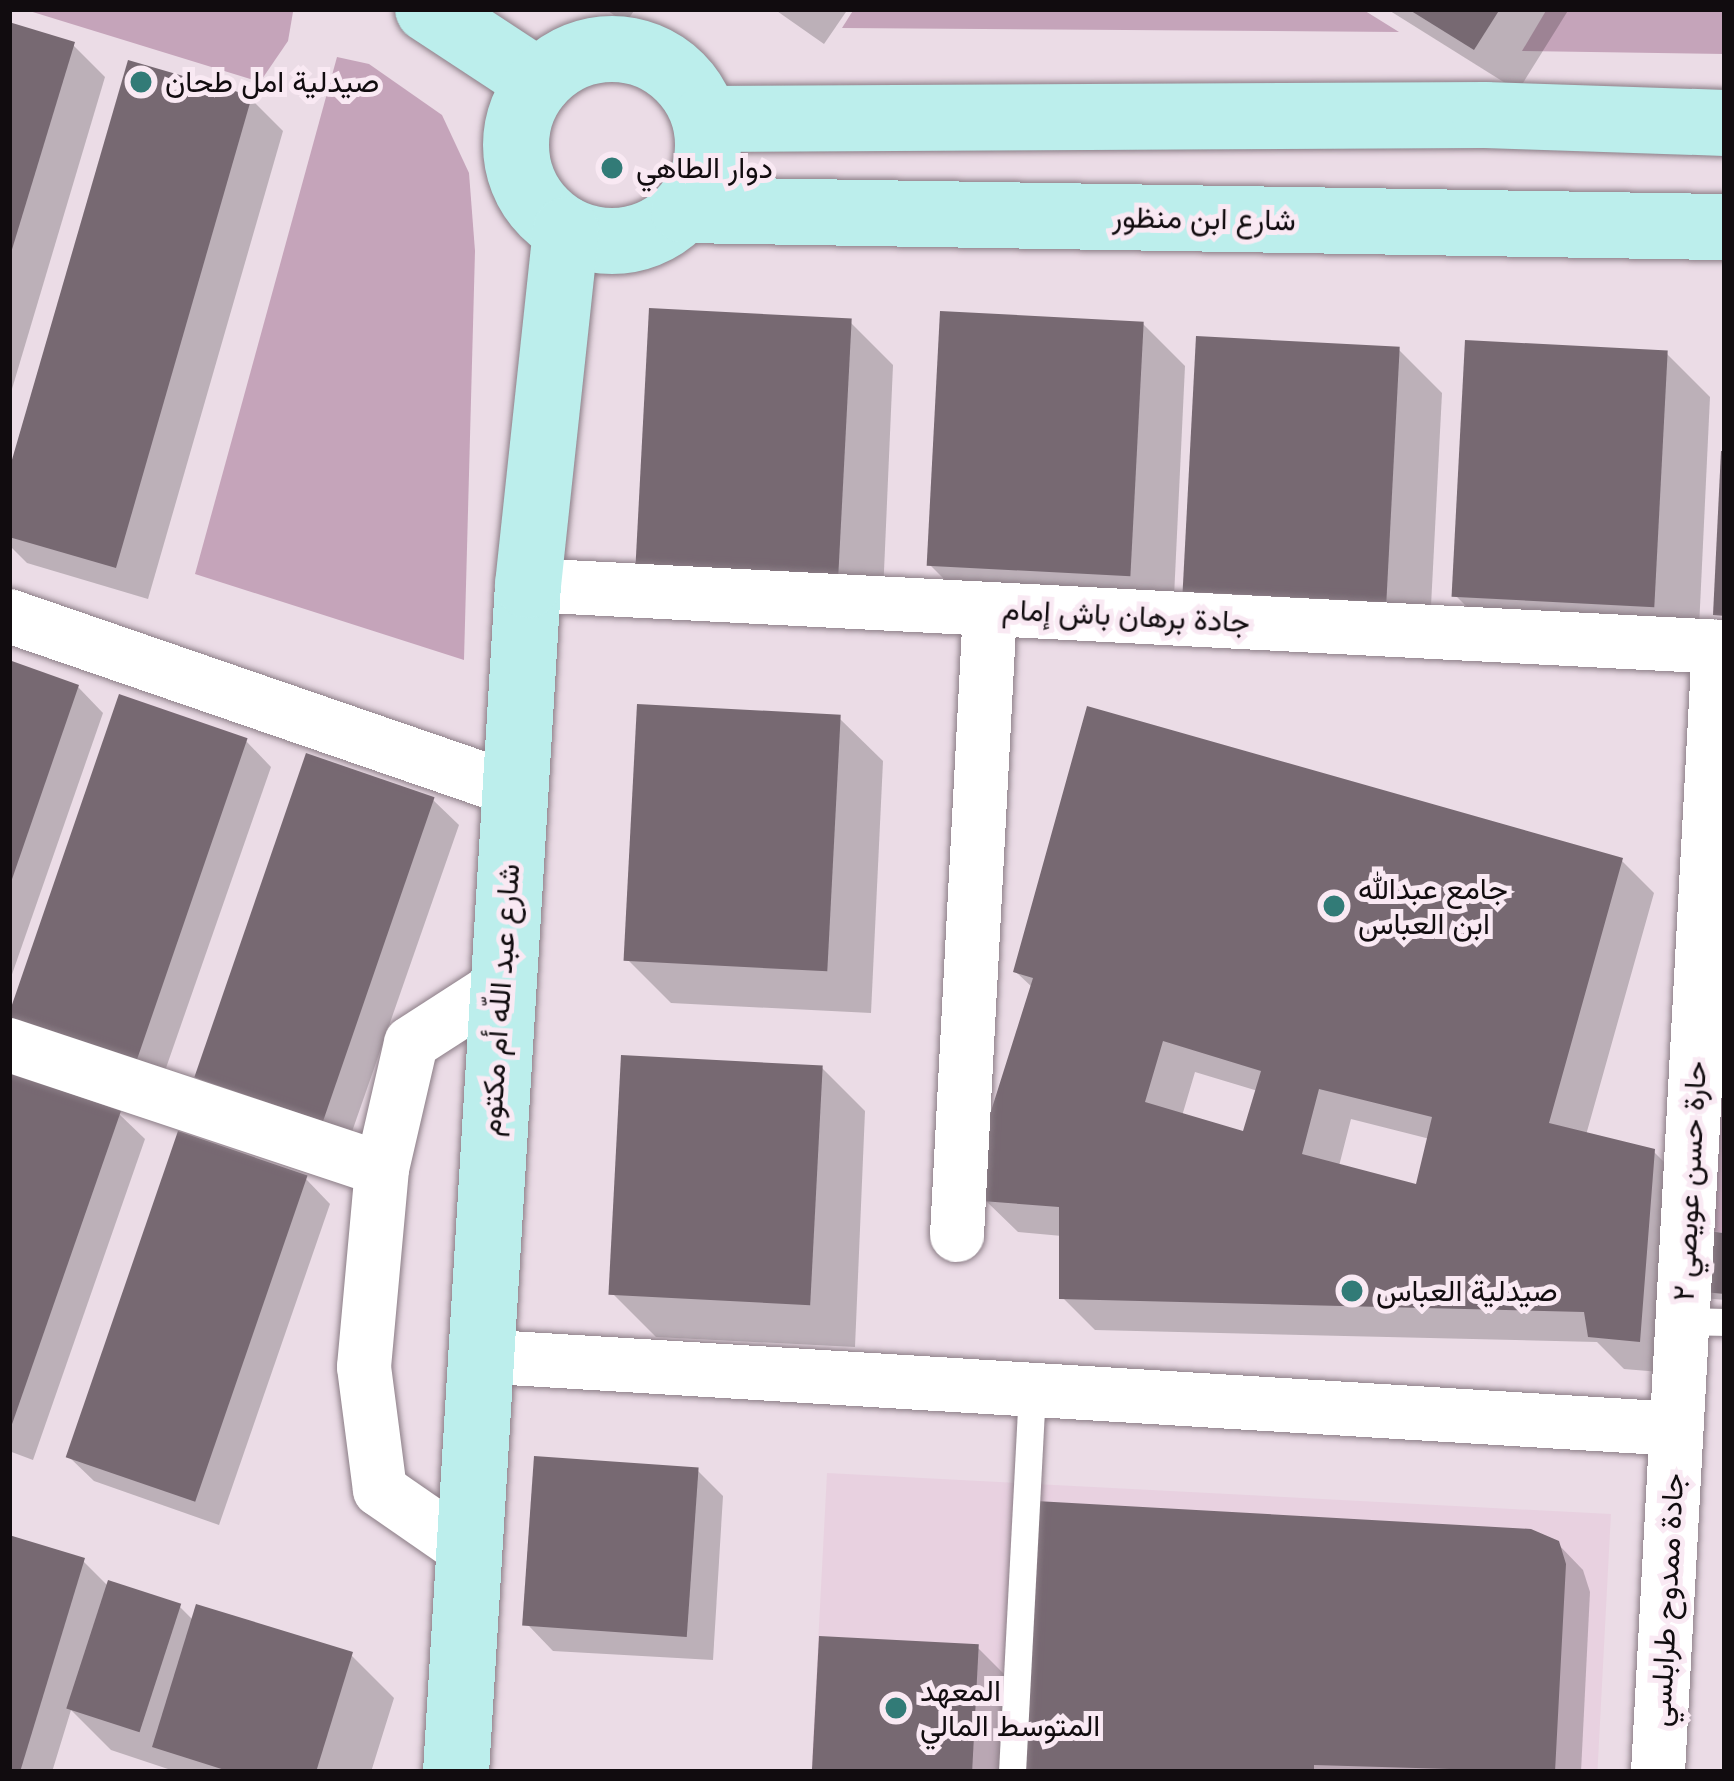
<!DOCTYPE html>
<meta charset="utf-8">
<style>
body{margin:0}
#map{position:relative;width:1734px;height:1781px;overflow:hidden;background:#ebdce6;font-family:Poppins,Vazirmatn,sans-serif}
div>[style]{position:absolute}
.built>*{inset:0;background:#e8d1e0;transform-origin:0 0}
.green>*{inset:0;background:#c5a4ba}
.shadow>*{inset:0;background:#0003}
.building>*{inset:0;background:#776972;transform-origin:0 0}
.roads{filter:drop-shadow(0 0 3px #8b7d86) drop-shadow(0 0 3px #8b7d86)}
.service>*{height:27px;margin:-13.5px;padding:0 13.5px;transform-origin:13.5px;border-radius:13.5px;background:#fff}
.minor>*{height:54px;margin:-27px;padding:0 27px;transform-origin:27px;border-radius:27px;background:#fff}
.secondary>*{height:66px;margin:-33px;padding:0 33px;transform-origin:33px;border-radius:33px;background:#bceeec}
.secondary>.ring{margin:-33px;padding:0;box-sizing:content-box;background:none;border:66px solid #bceeec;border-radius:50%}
.dots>*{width:33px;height:33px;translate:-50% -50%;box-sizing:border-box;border:6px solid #f9e9f3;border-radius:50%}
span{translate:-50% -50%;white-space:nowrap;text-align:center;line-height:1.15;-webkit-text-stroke:10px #f9e9f3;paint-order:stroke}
.poi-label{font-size:30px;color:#110c0f}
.left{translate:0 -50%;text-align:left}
.street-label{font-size:30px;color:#110c0f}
.frame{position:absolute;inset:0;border:12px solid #110c0f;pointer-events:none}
</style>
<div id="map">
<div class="built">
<div style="left:827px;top:1473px;width:785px;height:299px;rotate:3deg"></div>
</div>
<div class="green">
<div style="clip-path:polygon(23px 9px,289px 9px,293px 12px,288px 41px,260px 82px)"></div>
<div style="clip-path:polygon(854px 9px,1362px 9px,1399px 32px,842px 28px)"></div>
<div style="clip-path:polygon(1547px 9px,1725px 9px,1725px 54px,1522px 51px)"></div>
<div style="clip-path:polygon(337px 57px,369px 64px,442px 115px,469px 173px,475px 251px,464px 660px,195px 574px)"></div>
<div style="clip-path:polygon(1725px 833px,1725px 1233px,1712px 1231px)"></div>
</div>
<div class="shadow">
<div style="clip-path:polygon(605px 9px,635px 9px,626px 23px)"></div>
<div style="clip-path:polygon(774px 9px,848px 9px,824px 44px)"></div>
<div style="clip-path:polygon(1387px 9px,1569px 9px,1518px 91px)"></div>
<div style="clip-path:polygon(9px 25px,73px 45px,105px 77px,9px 399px)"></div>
<div style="clip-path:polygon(251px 99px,283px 131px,148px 599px,27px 563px,9px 545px,9px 481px)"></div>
<div style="clip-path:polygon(850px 322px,893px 365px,882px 617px,681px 607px)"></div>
<div style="clip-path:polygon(1142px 323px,1185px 366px,1173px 618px,973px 608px,930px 565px)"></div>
<div style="clip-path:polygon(1399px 350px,1442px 393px,1429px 645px,1230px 634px)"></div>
<div style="clip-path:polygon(1667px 354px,1710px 397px,1698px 649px,1499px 639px,1456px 596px)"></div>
<div style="clip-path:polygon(9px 663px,78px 687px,103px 713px,9px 983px)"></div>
<div style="clip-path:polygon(121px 698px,246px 741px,271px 767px,159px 1088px,9px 1019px)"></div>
<div style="clip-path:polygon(840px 719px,883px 761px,871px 1013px,671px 1003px,628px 960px)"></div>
<div style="clip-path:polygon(433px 800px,459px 825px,347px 1146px,223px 1102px,197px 1077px)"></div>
<div style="clip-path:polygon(evenodd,1621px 860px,1654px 893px,1586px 1135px,1654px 1152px,1686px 1184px,1672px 1373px,1624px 1369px,1597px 1342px,1095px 1330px,1062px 1297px,1062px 1236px,1018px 1232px,985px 1200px,1033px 988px,1016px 972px,1621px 860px,1195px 1072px,1258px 1091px,1245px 1135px,1182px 1116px,1195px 1072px,1621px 860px,1351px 1119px,1430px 1139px,1418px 1187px,1339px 1166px,1351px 1119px)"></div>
<div style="clip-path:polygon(822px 1068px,865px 1111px,855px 1347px,656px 1337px,613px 1294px)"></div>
<div style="clip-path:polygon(9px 1075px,119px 1114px,145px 1139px,33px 1460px,9px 1451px)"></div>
<div style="clip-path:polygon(305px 1178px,330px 1204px,219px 1525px,94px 1481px,68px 1456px)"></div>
<div style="clip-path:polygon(1725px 1236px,1725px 1300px,1703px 1298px)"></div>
<div style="clip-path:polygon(697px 1470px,723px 1496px,713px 1660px,553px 1651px,528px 1625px)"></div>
<div style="clip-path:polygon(9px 1538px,83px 1561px,109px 1587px,180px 1607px,194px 1621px,351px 1655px,394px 1698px,371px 1772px,177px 1772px,111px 1750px,71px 1710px,52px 1772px,9px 1772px)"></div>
<div style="clip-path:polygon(1557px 1543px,1583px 1570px,1590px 1592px,1581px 1772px,1026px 1772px)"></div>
<div style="clip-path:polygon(978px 1648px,1010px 1680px,1006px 1772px,816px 1772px)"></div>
</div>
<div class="building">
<div style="clip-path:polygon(1408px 9px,1500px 9px,1474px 50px)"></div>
<div style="clip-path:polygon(9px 22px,75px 42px,10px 256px,9px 256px)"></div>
<div style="clip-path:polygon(128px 60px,252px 96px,116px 568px,9px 537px,9px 470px)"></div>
<div style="left:649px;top:308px;width:203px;height:257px;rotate:3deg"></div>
<div style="left:940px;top:311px;width:204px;height:255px;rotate:3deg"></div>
<div style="left:1196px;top:336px;width:204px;height:256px;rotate:3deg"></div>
<div style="left:1465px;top:340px;width:203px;height:257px;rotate:3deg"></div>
<div style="clip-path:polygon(1721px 451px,1725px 451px,1725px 616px,1713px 615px)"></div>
<div style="clip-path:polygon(9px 660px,79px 685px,10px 885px,9px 884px)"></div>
<div style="left:119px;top:694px;width:136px;height:345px;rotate:19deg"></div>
<div style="left:637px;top:704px;width:204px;height:257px;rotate:3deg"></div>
<div style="clip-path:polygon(evenodd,1087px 706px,1623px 858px,1549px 1123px,1655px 1149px,1640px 1342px,1588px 1337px,1584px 1312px,1059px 1299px,1059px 1207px,982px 1201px,986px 1127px,1033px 978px,1013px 972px,1087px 706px,1163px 1041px,1261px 1071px,1243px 1131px,1145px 1102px,1163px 1041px,1087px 706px,1319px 1089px,1432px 1117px,1416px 1184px,1302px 1154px,1319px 1089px)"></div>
<div style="left:306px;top:753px;width:136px;height:343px;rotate:19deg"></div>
<div style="left:621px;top:1055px;width:202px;height:240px;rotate:3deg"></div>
<div style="clip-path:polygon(9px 1072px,121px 1111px,10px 1430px,9px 1430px)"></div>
<div style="left:178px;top:1131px;width:137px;height:345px;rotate:19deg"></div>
<div style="clip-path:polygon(1697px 1230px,1725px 1233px,1725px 1294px,1692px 1291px)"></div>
<div style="left:534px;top:1456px;width:165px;height:170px;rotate:4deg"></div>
<div style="clip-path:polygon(1036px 1501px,1531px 1529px,1559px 1541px,1566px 1564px,1555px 1772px,1314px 1765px,1314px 1772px,1023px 1772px)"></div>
<div style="clip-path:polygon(9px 1535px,85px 1558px,20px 1772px,9px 1772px)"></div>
<div style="left:108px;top:1580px;width:77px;height:135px;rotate:18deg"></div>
<div style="clip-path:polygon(196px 1604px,353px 1652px,316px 1772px,231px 1772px,152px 1747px)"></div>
<div style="left:819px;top:1636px;width:160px;height:136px;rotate:3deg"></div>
</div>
<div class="roads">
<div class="service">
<div style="left:1682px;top:1321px;width:43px;rotate:1.3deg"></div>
<div style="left:1012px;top:1772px;width:383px;rotate:-87deg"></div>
</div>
<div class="minor">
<div style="left:528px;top:585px;width:1199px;rotate:2.97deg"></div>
<div style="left:9px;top:616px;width:534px;rotate:19.01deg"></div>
<div style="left:9px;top:1045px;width:393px;rotate:18.4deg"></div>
<div style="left:382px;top:1169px;width:129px;rotate:-77deg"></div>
<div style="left:411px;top:1043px;width:107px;rotate:-32.8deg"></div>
<div style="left:382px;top:1169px;width:199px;rotate:95.2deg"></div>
<div style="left:364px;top:1367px;width:124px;rotate:82.6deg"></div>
<div style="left:380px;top:1490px;width:107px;rotate:34.7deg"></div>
<div style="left:957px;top:1235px;width:627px;rotate:-86.98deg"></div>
<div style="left:477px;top:1356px;width:1201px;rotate:3.48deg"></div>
<div style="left:1658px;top:1772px;width:1127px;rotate:-86.9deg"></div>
</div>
<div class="secondary">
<div style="left:428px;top:9px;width:133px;rotate:33.3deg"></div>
<div class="ring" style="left:516px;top:49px;width:126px;height:126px"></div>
<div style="left:705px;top:119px;width:780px;rotate:-0.29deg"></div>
<div style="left:1485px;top:115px;width:240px;rotate:1.9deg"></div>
<div style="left:684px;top:210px;width:1041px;rotate:0.94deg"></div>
<div style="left:456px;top:1772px;width:1189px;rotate:-86.53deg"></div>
<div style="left:528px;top:585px;width:357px;rotate:-83.9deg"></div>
</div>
</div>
<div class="dots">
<div style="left:141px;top:82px;background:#327b77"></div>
<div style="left:612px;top:168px;background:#327b77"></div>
<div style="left:1334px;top:906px;background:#327b77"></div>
<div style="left:1352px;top:1291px;background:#327b77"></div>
<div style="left:896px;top:1708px;background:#327b77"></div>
</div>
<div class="poi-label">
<span class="left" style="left:165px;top:82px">صيدلية امل طحان</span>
<span class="left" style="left:636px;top:168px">دوار الطاهي</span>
<span class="left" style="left:1358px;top:906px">جامع عبدالله<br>ابن العباس</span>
<span class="left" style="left:1376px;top:1291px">صيدلية العباس</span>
<span class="left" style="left:920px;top:1708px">المعهد<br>المتوسط المالي</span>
</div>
<div class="street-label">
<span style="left:1204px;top:219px;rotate:1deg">شارع ابن منظور</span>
<span style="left:1126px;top:616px;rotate:3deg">جادة برهان باش إمام</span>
<span style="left:500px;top:1000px;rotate:-86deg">شارع عبد اللّه أم مكتوم</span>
<span style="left:1690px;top:1181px;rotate:-87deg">حارة حسن عويصي ٢</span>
<span style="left:1667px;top:1600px;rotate:-87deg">جادة ممدوح طرابلسي</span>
</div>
<div class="frame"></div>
</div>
